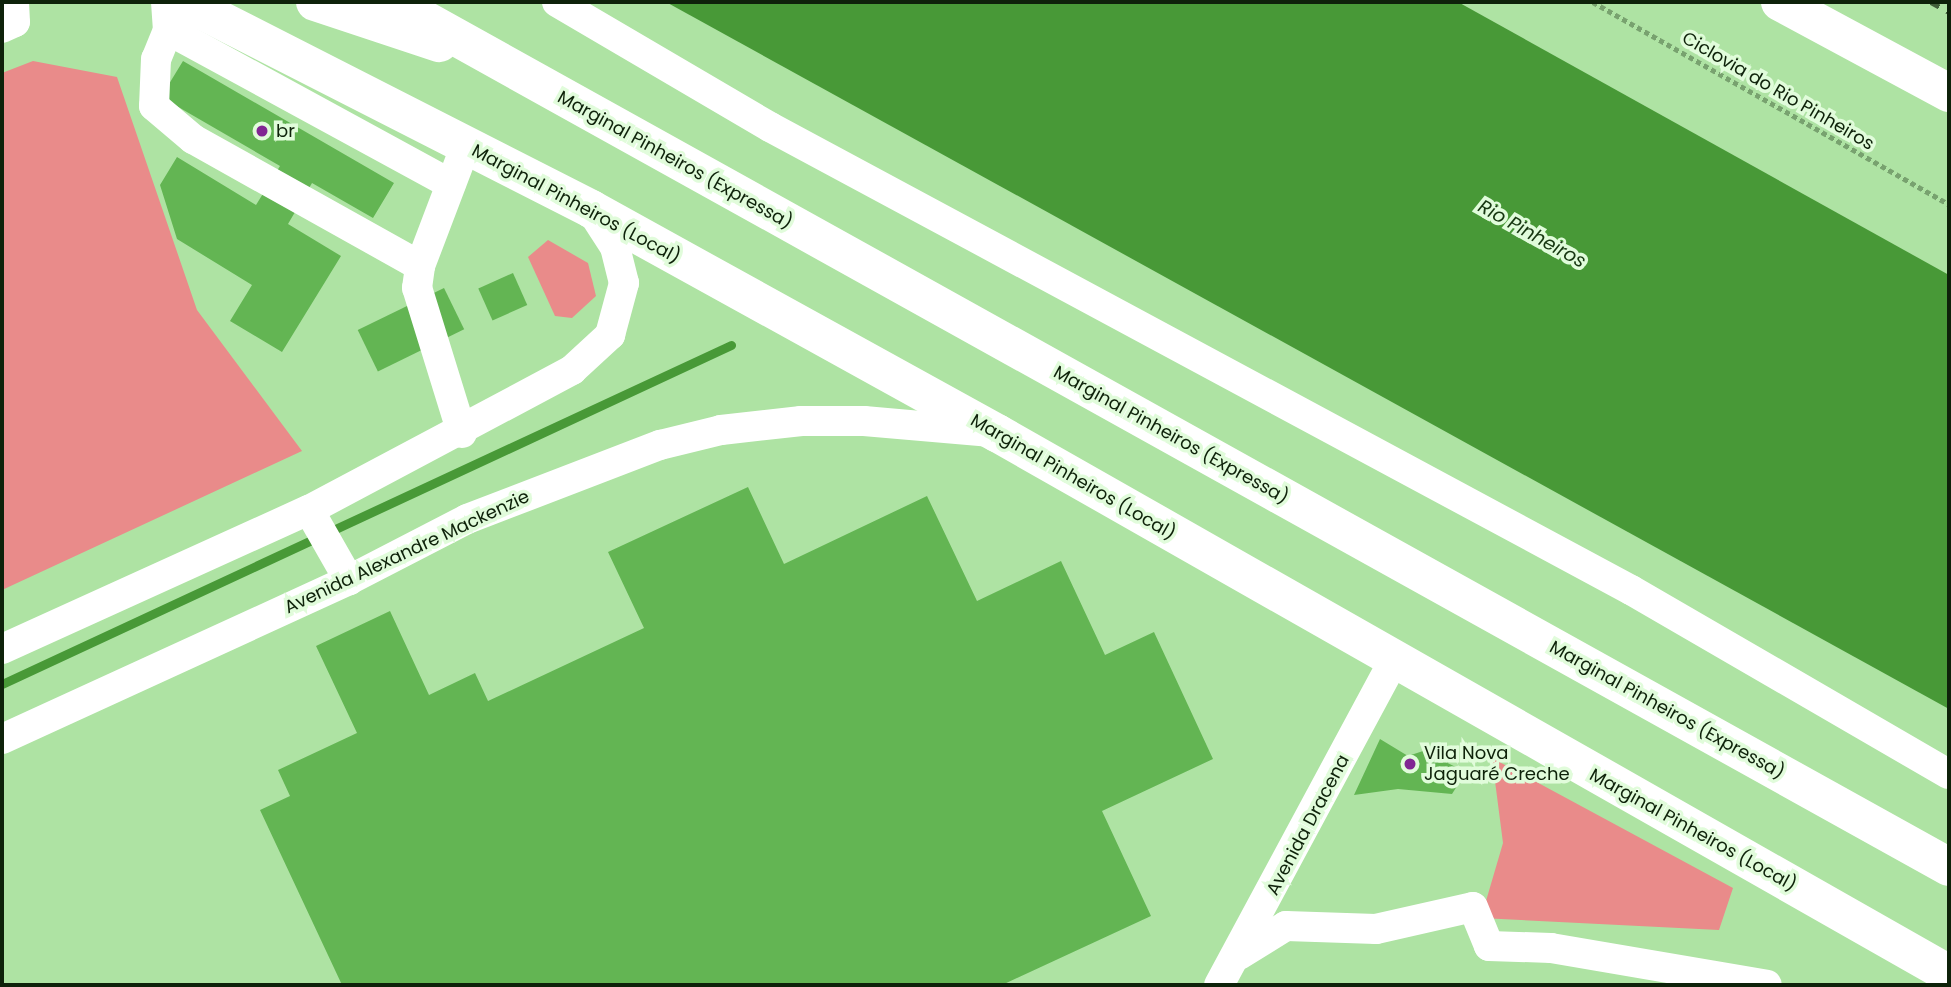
<!DOCTYPE html>
<meta charset="utf-8">
<style>
body{margin:0}
#map{position:relative;width:1951px;height:987px;overflow:hidden;background:#aee3a3;font-family:Poppins,sans-serif}
div>[style]{position:absolute}
.green>*{inset:0;background:#e98b8a}
.water>*{inset:0;background:#489937}
.stream>*{height:9px;margin:-4.5px;padding:0 4.5px;transform-origin:4.5px;border-radius:4.5px;background:#489937}
.building>*{inset:0;background:#63b553;transform-origin:0 0}
.path>*{height:4.5px;margin-top:-2.25px;transform-origin:0;background:repeating-linear-gradient(90deg,#78a26f 0 5px,transparent 0 8.5px)}
.minor>*{height:30px;margin:-15px;padding:0 15px;transform-origin:15px;border-radius:15px;background:#fff}
.highway>*{height:38px;margin:-19px;padding:0 19px;transform-origin:19px;border-radius:19px;background:#fff}
.rail>*{height:5px;margin-top:-2.5px;transform-origin:0;background:repeating-linear-gradient(90deg,#42603b 0 9px,transparent 0 18px)}
.dots>*{width:19px;height:19px;translate:-50% -50%;box-sizing:border-box;border:4px solid #e1fcdb;border-radius:50%}
span{translate:-50% -50%;white-space:nowrap;text-align:center;line-height:1.15;-webkit-text-stroke:7px #e1fcdb;paint-order:stroke}
.street-label{font-size:18px;color:#0e220a}
.poi-label{font-size:18px;color:#0e220a}
.left{translate:0 -50%;text-align:left}
.water-label{font-size:19px;color:#173711;font-style:italic}
.frame{position:absolute;inset:0;border:4px solid #0e220a;pointer-events:none}
</style>
<div id="map">
<div class="green">
<div style="clip-path:polygon(33px 61px,117px 77px,197px 310px,302px 451px,2px 590px,2px 73px)"></div>
<div style="clip-path:polygon(548px 240px,588px 263px,596px 296px,572px 318px,555px 316px,528px 257px)"></div>
<div style="clip-path:polygon(1492px 758px,1733px 888px,1719px 930px,1481px 918px,1503px 843px)"></div>
</div>
<div class="water">
<div style="clip-path:polygon(666px 2px,1458px 2px,1949px 275px,1949px 709px)"></div>
</div>
<div class="stream">
<div style="left:2px;top:684px;width:804px;rotate:-24.94deg"></div>
</div>
<div class="building">
<div style="clip-path:polygon(183px 61px,394px 183px,373px 218px,312px 183px,288px 224px,341px 256px,282px 352px,230px 321px,252px 285px,177px 239px,160px 185px,177px 157px,256px 205px,280px 166px,161px 97px)"></div>
<div style="left:513px;top:273px;width:35px;height:38px;rotate:66deg"></div>
<div style="left:444px;top:288px;width:46px;height:96px;rotate:64deg"></div>
<div style="clip-path:polygon(748px 487px,784px 564px,927px 496px,977px 601px,1061px 561px,1105px 655px,1154px 632px,1213px 759px,1102px 811px,1151px 916px,1002px 985px,342px 985px,260px 810px,290px 796px,278px 770px,357px 733px,316px 646px,390px 611px,429px 695px,475px 673px,488px 701px,644px 628px,608px 552px)"></div>
<div style="clip-path:polygon(1380px 739px,1408px 756px,1423px 751px,1466px 772px,1452px 794px,1398px 789px,1354px 795px)"></div>
</div>
<div class="path">
<div style="left:1593px;top:2px;width:409px;rotate:29.6deg"></div>
</div>
<div class="minor">
<div style="left:166px;top:2px;width:28px;rotate:86deg"></div>
<div style="left:168px;top:30px;width:31px;rotate:112deg"></div>
<div style="left:156px;top:59px;width:47px;rotate:92.4deg"></div>
<div style="left:154px;top:106px;width:51px;rotate:40.2deg"></div>
<div style="left:193px;top:139px;width:260px;rotate:29.2deg"></div>
<div style="left:557px;top:2px;width:247px;rotate:30.4deg"></div>
<div style="left:770px;top:127px;width:978px;rotate:28.27deg"></div>
<div style="left:1631px;top:590px;width:367px;rotate:30.1deg"></div>
<div style="left:2px;top:28px;width:14px;rotate:-25deg"></div>
<div style="left:15px;top:22px;width:20px;rotate:-93deg"></div>
<div style="left:168px;top:30px;width:322px;rotate:28.6deg"></div>
<div style="left:462px;top:433px;width:152px;rotate:-107.2deg"></div>
<div style="left:417px;top:288px;width:22px;rotate:-82deg"></div>
<div style="left:420px;top:266px;width:129px;rotate:-69.2deg"></div>
<div style="left:309px;top:510px;width:81px;rotate:60.3deg"></div>
<div style="left:2px;top:649px;width:337px;rotate:-24.4deg"></div>
<div style="left:309px;top:510px;width:298px;rotate:-28deg"></div>
<div style="left:572px;top:370px;width:52px;rotate:-42.6deg"></div>
<div style="left:610px;top:335px;width:54px;rotate:-74.9deg"></div>
<div style="left:624px;top:283px;width:37px;rotate:-104deg"></div>
<div style="left:615px;top:247px;width:44px;rotate:-123deg"></div>
<div style="left:2px;top:739px;width:382px;rotate:-24.6deg"></div>
<div style="left:349px;top:580px;width:133px;rotate:-27.3deg"></div>
<div style="left:467px;top:519px;width:207px;rotate:-21deg"></div>
<div style="left:660px;top:445px;width:63px;rotate:-13.8deg"></div>
<div style="left:721px;top:430px;width:81px;rotate:-6.4deg"></div>
<div style="left:801px;top:421px;width:63px"></div>
<div style="left:864px;top:421px;width:125px;rotate:5deg"></div>
<div style="left:1239px;top:955px;width:55px;rotate:-31.7deg"></div>
<div style="left:1286px;top:926px;width:90px;rotate:1.9deg"></div>
<div style="left:1376px;top:929px;width:99px;rotate:-12.8deg"></div>
<div style="left:1473px;top:907px;width:42px;rotate:67.7deg"></div>
<div style="left:1489px;top:946px;width:62px;rotate:1.8deg"></div>
<div style="left:1551px;top:948px;width:219px;rotate:9.7deg"></div>
<div style="left:1219px;top:985px;width:367px;rotate:-61.7deg"></div>
</div>
<div class="highway">
<div style="left:185px;top:2px;width:456px;rotate:27deg"></div>
<div style="left:591px;top:209px;width:464px;rotate:28.9deg"></div>
<div style="left:997px;top:433px;width:1095px;rotate:29.61deg"></div>
<div style="left:315px;top:2px;width:131px;rotate:18.3deg"></div>
<div style="left:393px;top:2px;width:1780px;rotate:29.07deg"></div>
<div style="left:1780px;top:2px;width:192px;rotate:28.3deg"></div>
</div>
<div class="rail">
<div style="left:1931px;top:2px;width:21px;rotate:29deg"></div>
</div>
<div class="dots">
<div style="left:262px;top:131px;background:#812693"></div>
<div style="left:1410px;top:764px;background:#812693"></div>
</div>
<div class="street-label">
<span style="left:1778px;top:91px;rotate:30deg">Ciclovia do Rio Pinheiros</span>
<span style="left:675px;top:160px;rotate:29deg">Marginal Pinheiros (Expressa)</span>
<span style="left:576px;top:204px;rotate:28deg">Marginal Pinheiros (Local)</span>
<span style="left:1171px;top:435px;rotate:29deg">Marginal Pinheiros (Expressa)</span>
<span style="left:1073px;top:477px;rotate:30deg">Marginal Pinheiros (Local)</span>
<span style="left:407px;top:552px;rotate:-25deg">Avenida Alexandre Mackenzie</span>
<span style="left:1667px;top:710px;rotate:29deg">Marginal Pinheiros (Expressa)</span>
<span style="left:1308px;top:825px;rotate:-62deg">Avenida Dracena</span>
<span style="left:1693px;top:830px;rotate:29deg">Marginal Pinheiros (Local)</span>
</div>
<div class="poi-label">
<span class="left" style="left:276px;top:131px">br</span>
<span class="left" style="left:1424px;top:764px">Vila Nova<br>Jaguaré Creche</span>
</div>
<div class="water-label">
<span style="left:1532px;top:234px;rotate:29deg">Rio Pinheiros</span>
</div>
<div class="frame"></div>
</div>
